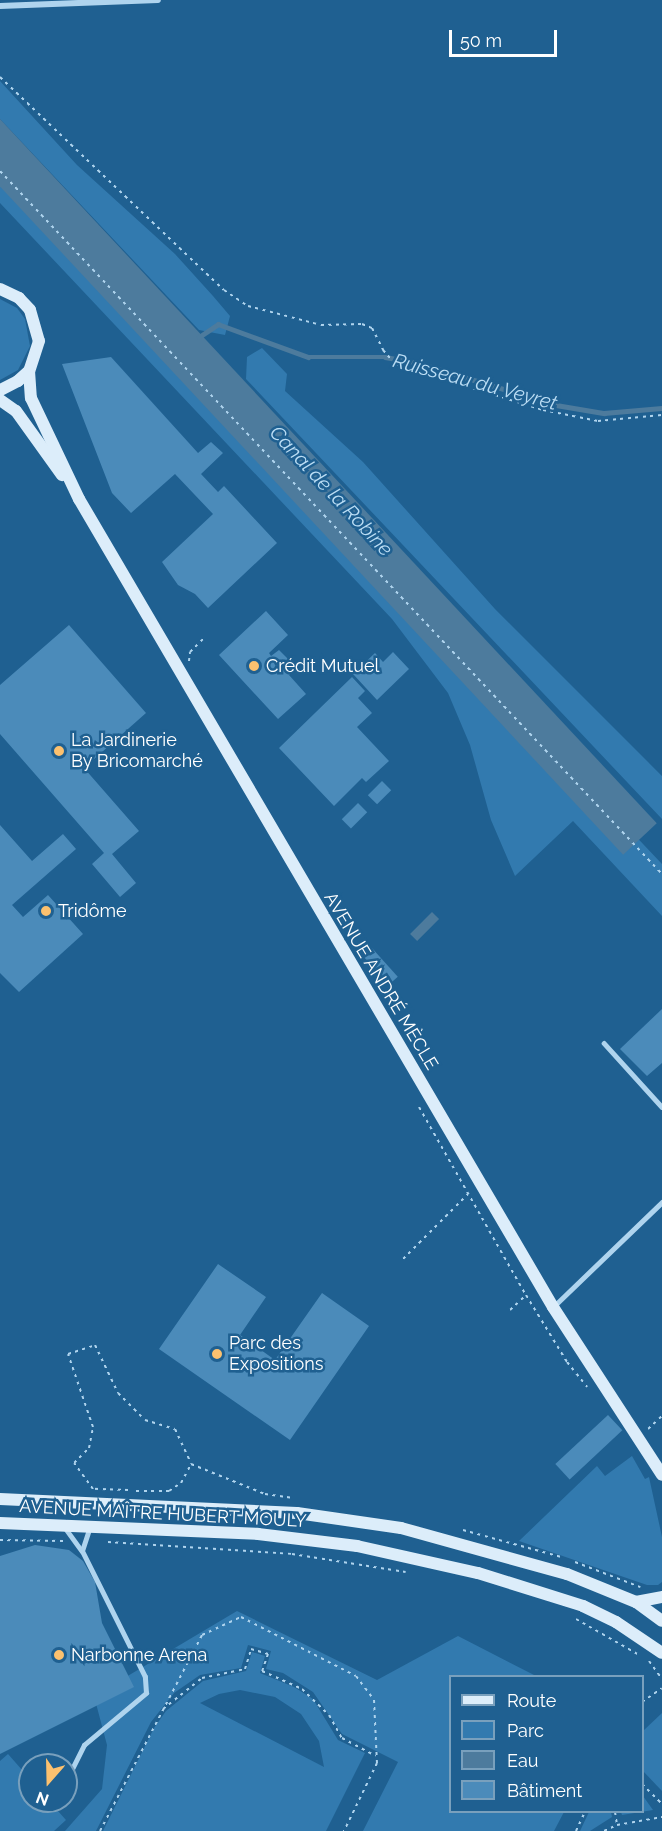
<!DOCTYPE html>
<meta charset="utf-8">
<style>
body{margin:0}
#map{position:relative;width:662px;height:1831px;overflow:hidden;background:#1f6091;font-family:Raleway,sans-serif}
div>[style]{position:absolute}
.green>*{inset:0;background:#327aaf}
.water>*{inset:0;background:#4d7b9d;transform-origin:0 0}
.stream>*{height:4.5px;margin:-2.25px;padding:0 2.25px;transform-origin:2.25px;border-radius:2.25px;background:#4d7b9d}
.building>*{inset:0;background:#4b8bba;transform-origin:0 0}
.path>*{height:2px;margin-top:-1px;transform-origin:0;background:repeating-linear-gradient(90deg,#afd4ee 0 3px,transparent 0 7.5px)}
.lane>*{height:4.5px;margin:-2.25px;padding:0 2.25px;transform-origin:2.25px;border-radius:2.25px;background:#afd4ee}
.street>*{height:6px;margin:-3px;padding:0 3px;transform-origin:3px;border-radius:3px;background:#afd4ee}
.secondary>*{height:12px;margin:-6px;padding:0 6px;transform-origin:6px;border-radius:6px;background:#dcedfa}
.dots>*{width:16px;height:16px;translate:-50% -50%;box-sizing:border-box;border:3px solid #1f6091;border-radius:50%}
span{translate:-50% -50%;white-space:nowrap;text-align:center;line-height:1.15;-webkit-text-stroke:5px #1f6091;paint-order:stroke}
.poi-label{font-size:18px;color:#fff}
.left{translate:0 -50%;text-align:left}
.street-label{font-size:18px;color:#fff}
.water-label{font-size:20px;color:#bbddf4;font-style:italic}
.legend{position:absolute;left:449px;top:1675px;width:195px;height:138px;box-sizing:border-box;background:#1f6091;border:2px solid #79a0bd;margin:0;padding:8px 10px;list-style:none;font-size:18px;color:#fff}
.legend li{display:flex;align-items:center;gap:12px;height:30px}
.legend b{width:30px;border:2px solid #79a0bd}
.north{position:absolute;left:18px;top:1753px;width:60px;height:60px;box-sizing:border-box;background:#1f6091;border:2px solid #79a0bd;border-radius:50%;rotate:200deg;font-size:16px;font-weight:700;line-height:24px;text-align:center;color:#fff}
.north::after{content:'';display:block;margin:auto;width:21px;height:27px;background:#fcc16f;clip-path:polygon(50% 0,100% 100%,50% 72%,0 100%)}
.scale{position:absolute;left:449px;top:30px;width:108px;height:27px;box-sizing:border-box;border:3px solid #fff;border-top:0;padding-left:8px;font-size:18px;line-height:21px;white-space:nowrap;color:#fff;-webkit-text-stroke:4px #1f6091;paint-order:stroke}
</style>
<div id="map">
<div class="green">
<div style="clip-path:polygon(0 81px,77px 165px,175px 254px,213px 296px,230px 316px,225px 335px,199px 330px,0 119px)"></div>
<div style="clip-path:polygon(0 165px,662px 864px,662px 916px,573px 821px,515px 876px,491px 820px,470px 745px,448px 693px,392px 619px,0 203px)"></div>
<div style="clip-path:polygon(0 299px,17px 308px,25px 319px,30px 346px,18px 370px,0 380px)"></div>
<div style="clip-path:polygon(262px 348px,287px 374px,285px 391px,363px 462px,495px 609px,662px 776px,662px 819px,246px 379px,247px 357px)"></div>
<div style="clip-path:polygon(632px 1456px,645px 1479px,649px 1477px,662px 1537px,662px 1582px,658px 1585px,647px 1585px,519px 1541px,597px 1466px,605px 1476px)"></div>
<div style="clip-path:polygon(237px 1611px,377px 1680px,458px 1636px,536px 1676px,450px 1676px,450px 1812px,564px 1812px,554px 1831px,363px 1831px,398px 1762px,342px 1734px,313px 1692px,283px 1673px,266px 1669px,271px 1651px,248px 1645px,241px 1668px,200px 1675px,174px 1693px,151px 1722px,96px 1831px,65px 1831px,102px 1789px,107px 1745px,94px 1696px)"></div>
<div style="clip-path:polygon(evenodd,252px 1652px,265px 1656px,260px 1673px,294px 1687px,313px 1699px,338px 1740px,365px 1753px,326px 1831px,103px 1831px,154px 1728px,166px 1711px,203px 1681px,246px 1671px,252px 1652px,240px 1690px,275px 1697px,301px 1714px,319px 1741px,324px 1767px,200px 1703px,219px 1694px,240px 1690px)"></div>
<div style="clip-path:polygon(662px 1713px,662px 1791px,642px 1770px,643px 1731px)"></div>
<div style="clip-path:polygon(8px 1754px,30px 1779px,30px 1801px,49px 1801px,66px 1820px,54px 1831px,0 1831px,0 1761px)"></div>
<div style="clip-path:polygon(643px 1796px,653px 1810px,622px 1815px,621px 1812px,642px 1812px)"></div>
<div style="clip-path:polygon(589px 1812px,611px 1812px,612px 1817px,590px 1831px,580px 1831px)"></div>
</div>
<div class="water">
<div style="left:0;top:119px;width:963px;height:46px;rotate:47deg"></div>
<div style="left:432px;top:912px;width:10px;height:31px;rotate:45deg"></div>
</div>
<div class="stream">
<div style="left:199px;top:337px;width:23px;rotate:-34deg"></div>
<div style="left:218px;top:324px;width:96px;rotate:20.1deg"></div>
<div style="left:308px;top:357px;width:77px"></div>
<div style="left:385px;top:357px;width:34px;rotate:10deg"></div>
<div style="left:418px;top:363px;width:144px;rotate:16.9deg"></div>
<div style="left:556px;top:405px;width:49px;rotate:9.5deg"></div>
<div style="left:604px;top:413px;width:58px;rotate:-4.9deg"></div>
</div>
<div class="building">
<div style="clip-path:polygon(111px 357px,198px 453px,211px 442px,223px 453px,201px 474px,218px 492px,224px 486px,277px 543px,208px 608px,195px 594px,178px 585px,162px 562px,213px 514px,175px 474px,131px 513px,112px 493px,62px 364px)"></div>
<div style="clip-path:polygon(266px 611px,288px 635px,269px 653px,271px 656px,279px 650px,297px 668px,289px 675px,306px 694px,278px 719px,219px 655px)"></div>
<div style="clip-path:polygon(69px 625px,146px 713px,84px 768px,139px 831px,112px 854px,136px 883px,120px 897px,92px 864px,104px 853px,0 734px,0 685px)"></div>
<div style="clip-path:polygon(393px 652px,409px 669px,377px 700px,353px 674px,375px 653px,383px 662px)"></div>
<div style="clip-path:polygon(352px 677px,365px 691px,358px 698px,372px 713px,357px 727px,389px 761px,366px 782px,362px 778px,334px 806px,279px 748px)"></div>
<div style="left:382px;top:781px;width:13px;height:20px;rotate:45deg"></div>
<div style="left:358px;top:803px;width:13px;height:23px;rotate:45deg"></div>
<div style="clip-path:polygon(0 825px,32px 861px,63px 834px,76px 849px,12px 905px,23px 917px,48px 895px,83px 934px,19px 992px,0 973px)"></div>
<div style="left:371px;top:947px;width:40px;height:12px;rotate:48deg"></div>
<div style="clip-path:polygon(662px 1009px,662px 1063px,647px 1076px,620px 1049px)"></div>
<div style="clip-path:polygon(218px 1264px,266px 1297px,240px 1335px,275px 1360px,322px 1293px,369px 1326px,290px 1440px,159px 1349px)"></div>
<div style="left:608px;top:1415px;width:21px;height:72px;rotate:47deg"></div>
<div style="clip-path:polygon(35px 1545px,69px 1550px,83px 1561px,95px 1582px,102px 1623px,134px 1687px,0 1754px,0 1556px)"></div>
</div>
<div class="path">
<div style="left:0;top:77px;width:309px;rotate:43.6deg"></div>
<div style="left:224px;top:290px;width:29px;rotate:34deg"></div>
<div style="left:248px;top:306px;width:75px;rotate:14.6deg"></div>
<div style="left:321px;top:325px;width:41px;rotate:-1.4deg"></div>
<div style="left:362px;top:324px;width:11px;rotate:22deg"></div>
<div style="left:372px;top:328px;width:25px;rotate:63deg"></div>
<div style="left:383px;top:350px;width:18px;rotate:49deg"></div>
<div style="left:395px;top:364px;width:155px;rotate:17.3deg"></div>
<div style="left:543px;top:410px;width:56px;rotate:11.3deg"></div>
<div style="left:598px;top:421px;width:64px;rotate:-5.4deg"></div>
<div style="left:0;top:171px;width:966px;rotate:46.72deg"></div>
<div style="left:189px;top:661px;width:9px;rotate:-84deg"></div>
<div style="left:190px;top:652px;width:20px;rotate:-45deg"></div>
<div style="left:419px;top:1107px;width:216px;rotate:60.4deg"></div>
<div style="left:526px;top:1295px;width:79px;rotate:58.5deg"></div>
<div style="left:567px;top:1362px;width:32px;rotate:51deg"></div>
<div style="left:403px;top:1259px;width:92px;rotate:-45deg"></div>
<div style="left:510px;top:1310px;width:22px;rotate:-43deg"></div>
<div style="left:648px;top:1429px;width:19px;rotate:-43deg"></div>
<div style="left:128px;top:1490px;width:35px;rotate:-178deg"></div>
<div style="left:93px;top:1489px;width:32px;rotate:-126deg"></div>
<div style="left:74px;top:1463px;width:21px;rotate:-45deg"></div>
<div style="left:89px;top:1448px;width:21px;rotate:-79deg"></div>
<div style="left:93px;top:1427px;width:77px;rotate:-108.9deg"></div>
<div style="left:68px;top:1354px;width:28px;rotate:-18deg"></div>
<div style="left:95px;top:1345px;width:53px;rotate:64.4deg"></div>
<div style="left:118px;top:1393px;width:38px;rotate:45deg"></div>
<div style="left:145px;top:1420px;width:31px;rotate:17deg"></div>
<div style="left:175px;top:1429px;width:38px;rotate:65deg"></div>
<div style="left:191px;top:1464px;width:80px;rotate:22.1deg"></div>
<div style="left:265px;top:1494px;width:27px;rotate:8deg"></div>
<div style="left:136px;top:1491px;width:33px"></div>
<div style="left:169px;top:1491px;width:14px;rotate:-34deg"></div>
<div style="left:181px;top:1483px;width:21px;rotate:-62deg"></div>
<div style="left:463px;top:1530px;width:102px;rotate:15.4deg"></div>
<div style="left:0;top:1540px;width:63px;rotate:0.9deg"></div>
<div style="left:108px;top:1542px;width:184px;rotate:3.7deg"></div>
<div style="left:292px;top:1554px;width:115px;rotate:9deg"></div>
<div style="left:575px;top:1562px;width:70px;rotate:21deg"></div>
<div style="left:576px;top:1619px;width:73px;rotate:29.7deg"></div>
<div style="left:649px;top:1661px;width:22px;rotate:54deg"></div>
<div style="left:642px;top:1702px;width:24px;rotate:-35deg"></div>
<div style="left:163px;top:1709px;width:50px;rotate:-38.5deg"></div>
<div style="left:202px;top:1678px;width:44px;rotate:-11.8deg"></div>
<div style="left:245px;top:1669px;width:21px;rotate:-73deg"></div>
<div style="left:251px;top:1649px;width:18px;rotate:16deg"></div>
<div style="left:268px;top:1654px;width:18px;rotate:109deg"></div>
<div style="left:262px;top:1671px;width:44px;rotate:24.2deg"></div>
<div style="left:302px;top:1689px;width:37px;rotate:44deg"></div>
<div style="left:329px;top:1715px;width:26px;rotate:61deg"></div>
<div style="left:342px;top:1738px;width:38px;rotate:28deg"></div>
<div style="left:642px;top:1784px;width:28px;rotate:45deg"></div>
<div style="left:615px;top:1812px;width:13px;rotate:81deg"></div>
<div style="left:100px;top:1831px;width:221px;rotate:-62.5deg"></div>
<div style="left:202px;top:1635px;width:43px;rotate:-24.8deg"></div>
<div style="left:241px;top:1617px;width:129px;rotate:27.2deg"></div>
<div style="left:356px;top:1676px;width:30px;rotate:53deg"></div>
<div style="left:374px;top:1700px;width:63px;rotate:87.3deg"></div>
<div style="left:377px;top:1763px;width:76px;rotate:115.9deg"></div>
<div style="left:576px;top:1831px;width:21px;rotate:-65deg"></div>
<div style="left:604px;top:1831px;width:14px;rotate:-25deg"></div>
<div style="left:617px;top:1825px;width:46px;rotate:-10.1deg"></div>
</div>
<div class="lane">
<div style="left:604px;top:1043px;width:86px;rotate:47.8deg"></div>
<div style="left:553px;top:1307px;width:151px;rotate:-43.9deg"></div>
<div style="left:66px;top:1529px;width:27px;rotate:54deg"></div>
<div style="left:66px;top:1781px;width:40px;rotate:-63.4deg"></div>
<div style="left:84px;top:1745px;width:81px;rotate:-40deg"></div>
<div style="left:146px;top:1693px;width:16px;rotate:-94deg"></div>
<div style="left:145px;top:1677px;width:141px;rotate:-116.6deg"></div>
<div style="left:82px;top:1551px;width:23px;rotate:-72deg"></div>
</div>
<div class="street">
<div style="left:0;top:6px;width:158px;rotate:-2.2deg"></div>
</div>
<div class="secondary">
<div style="left:0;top:289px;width:21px;rotate:25deg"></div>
<div style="left:19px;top:298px;width:16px;rotate:47deg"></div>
<div style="left:30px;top:310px;width:32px;rotate:74deg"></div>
<div style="left:39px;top:341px;width:32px;rotate:108deg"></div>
<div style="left:29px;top:371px;width:15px;rotate:138deg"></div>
<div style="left:18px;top:381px;width:20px;rotate:153deg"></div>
<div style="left:29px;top:371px;width:27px;rotate:86deg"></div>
<div style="left:31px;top:398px;width:112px;rotate:64.6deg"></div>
<div style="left:79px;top:499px;width:937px;rotate:59.6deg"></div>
<div style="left:553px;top:1307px;width:200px;rotate:57deg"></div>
<div style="left:0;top:400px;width:19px;rotate:35deg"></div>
<div style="left:16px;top:411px;width:79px;rotate:54.3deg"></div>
<div style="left:0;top:1499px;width:297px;rotate:2.7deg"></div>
<div style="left:297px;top:1513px;width:105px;rotate:8.2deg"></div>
<div style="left:401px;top:1528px;width:172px;rotate:15.5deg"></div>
<div style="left:567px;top:1574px;width:74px;rotate:22.1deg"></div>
<div style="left:636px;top:1602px;width:32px;rotate:36deg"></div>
<div style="left:0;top:1523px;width:258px;rotate:2.4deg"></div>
<div style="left:258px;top:1534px;width:100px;rotate:6.9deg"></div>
<div style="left:357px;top:1546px;width:124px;rotate:12.6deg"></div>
<div style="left:478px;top:1573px;width:110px;rotate:17.4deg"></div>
<div style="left:583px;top:1606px;width:37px;rotate:26deg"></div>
<div style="left:616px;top:1622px;width:55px;rotate:34deg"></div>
<div style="left:636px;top:1602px;width:26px;rotate:-11deg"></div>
</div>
<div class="dots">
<div style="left:254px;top:666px;background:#fcc16f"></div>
<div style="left:59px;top:751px;background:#fcc16f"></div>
<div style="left:46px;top:911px;background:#fcc16f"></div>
<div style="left:217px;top:1354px;background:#fcc16f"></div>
<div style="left:59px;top:1655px;background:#fcc16f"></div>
</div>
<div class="poi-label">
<span class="left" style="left:266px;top:666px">Crédit Mutuel</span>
<span class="left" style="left:71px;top:751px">La Jardinerie<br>By Bricomarché</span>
<span class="left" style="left:58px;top:911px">Tridôme</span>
<span class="left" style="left:229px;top:1354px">Parc des<br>Expositions</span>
<span class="left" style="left:71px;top:1655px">Narbonne Arena</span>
</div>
<div class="street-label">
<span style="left:381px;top:981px;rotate:59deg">AVENUE ANDRÉ MÈCLE</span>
<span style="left:163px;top:1514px;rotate:3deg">AVENUE MAÎTRE HUBERT MOULY</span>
</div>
<div class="water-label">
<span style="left:475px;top:382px;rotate:15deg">Ruisseau du Veyret</span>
<span style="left:331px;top:491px;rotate:47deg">Canal de la Robine</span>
</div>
<ul class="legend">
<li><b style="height:8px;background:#dcedfa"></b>Route</li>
<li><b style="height:16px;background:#327aaf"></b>Parc</li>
<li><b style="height:16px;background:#4d7b9d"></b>Eau</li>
<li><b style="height:16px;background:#4b8bba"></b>Bâtiment</li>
</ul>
<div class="north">N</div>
<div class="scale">50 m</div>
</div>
